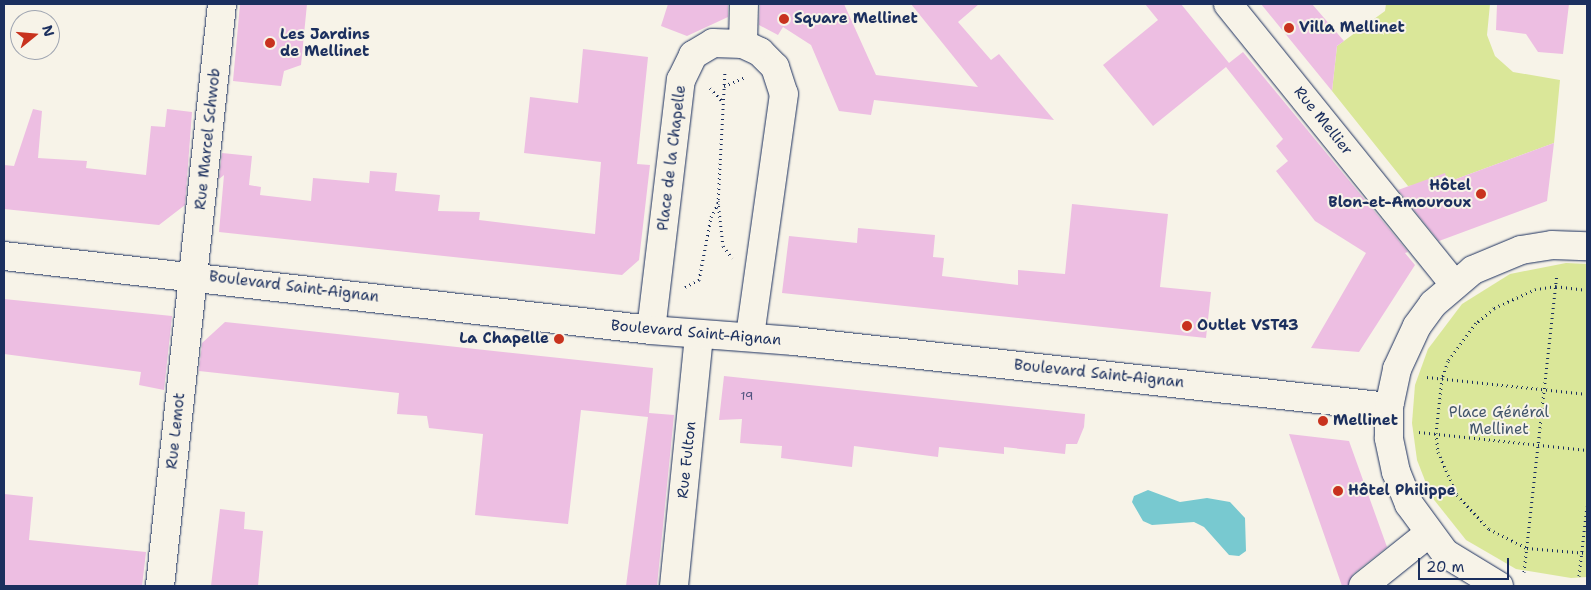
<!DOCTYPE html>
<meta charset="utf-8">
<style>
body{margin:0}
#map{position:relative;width:1591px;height:590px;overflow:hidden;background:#f7f3e8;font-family:"Shantell Sans",sans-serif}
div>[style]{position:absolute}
.green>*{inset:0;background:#dae799}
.water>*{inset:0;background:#78c9d0}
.building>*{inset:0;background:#edbee2}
.path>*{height:3px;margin-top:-1.5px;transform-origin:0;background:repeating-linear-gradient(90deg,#1b2f5e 0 1px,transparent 0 5px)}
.roads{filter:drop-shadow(0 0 1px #1b2f5e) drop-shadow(0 0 1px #1b2f5e)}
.minor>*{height:28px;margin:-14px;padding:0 14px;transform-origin:14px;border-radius:14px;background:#f7f3e8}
.tertiary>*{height:28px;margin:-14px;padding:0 14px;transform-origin:14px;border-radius:14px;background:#f7f3e8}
.dots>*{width:14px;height:14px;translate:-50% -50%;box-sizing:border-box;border:2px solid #f7f3e8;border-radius:50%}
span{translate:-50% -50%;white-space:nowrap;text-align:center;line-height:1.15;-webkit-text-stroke:4px #f7f3e8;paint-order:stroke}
.number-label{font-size:12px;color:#50537f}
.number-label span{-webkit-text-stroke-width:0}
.poi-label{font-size:15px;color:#1b2f5e;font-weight:700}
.left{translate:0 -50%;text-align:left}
.right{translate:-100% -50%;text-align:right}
.street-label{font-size:15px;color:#1b2f5e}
.park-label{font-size:15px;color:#41546a}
.frame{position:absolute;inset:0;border:5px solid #1b2f5e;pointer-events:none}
.north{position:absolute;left:10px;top:10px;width:50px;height:50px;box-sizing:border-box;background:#f7f3e8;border:1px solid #9fa5b1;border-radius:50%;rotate:73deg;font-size:14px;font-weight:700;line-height:20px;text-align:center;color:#1b2f5e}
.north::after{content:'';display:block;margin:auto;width:18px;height:22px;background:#c8321e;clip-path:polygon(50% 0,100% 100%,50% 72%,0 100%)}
.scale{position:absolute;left:1418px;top:558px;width:91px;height:22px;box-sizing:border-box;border:2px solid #1b2f5e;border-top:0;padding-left:6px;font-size:15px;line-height:18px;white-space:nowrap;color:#1b2f5e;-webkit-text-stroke:4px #f7f3e8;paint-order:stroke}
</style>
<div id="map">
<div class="green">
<div style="clip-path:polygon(1386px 4px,1490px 4px,1487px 35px,1495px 56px,1513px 72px,1560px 80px,1554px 143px,1448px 182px,1408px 186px,1332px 91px,1337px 46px,1385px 11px)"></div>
<div style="clip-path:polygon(1566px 263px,1587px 264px,1587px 577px,1571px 578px,1516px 569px,1466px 540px,1431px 496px,1417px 460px,1412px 423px,1415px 385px,1428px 349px,1462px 304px,1510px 274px)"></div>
</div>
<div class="water">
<div style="clip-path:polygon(1148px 490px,1180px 502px,1207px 498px,1230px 502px,1245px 518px,1246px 551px,1239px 556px,1229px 555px,1204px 527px,1194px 522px,1152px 525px,1143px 521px,1132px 502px,1134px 496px)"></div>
</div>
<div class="building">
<div style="clip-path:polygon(240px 4px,307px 4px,301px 65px,284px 71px,281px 86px,233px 81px)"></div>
<div style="clip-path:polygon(668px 4px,728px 4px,728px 17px,687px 36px,661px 26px)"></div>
<div style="clip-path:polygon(760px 4px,844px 4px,876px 75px,978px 87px,911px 4px,979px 4px,958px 22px,991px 60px,999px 54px,1054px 120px,874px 100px,871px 115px,839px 111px,811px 45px,783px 27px,778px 35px,759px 25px)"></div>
<div style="clip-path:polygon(1145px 4px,1181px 4px,1229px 63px,1243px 52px,1408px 252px,1405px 253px,1415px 265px,1359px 352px,1311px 348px,1366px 253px,1315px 221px,1276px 171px,1288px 161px,1276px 146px,1283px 139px,1226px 67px,1153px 126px,1103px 65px,1158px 20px)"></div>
<div style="clip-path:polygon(1261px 4px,1312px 4px,1344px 41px,1337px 46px,1332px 91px)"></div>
<div style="clip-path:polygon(1497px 4px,1569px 4px,1563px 54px,1538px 52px,1526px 34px,1496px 30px)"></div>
<div style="clip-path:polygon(583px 49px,648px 57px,637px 164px,650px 165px,639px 260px,622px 275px,219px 232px,224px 175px,219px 179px,222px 153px,252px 156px,249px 185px,261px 187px,260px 195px,311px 201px,313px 178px,369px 183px,370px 171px,397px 173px,395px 191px,440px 195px,438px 211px,480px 212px,479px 220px,595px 234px,601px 162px,524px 153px,530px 97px,578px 103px)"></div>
<div style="clip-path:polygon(33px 109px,42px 111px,38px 158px,87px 161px,86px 168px,146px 175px,151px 126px,165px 127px,167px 109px,192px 112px,185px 205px,159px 225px,4px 209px,4px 165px,14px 166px)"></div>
<div style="clip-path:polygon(1554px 143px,1547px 201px,1439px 241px,1398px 190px,1445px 173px,1448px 182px)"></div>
<div style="clip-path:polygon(1072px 204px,1168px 214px,1160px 287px,1211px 292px,1206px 338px,782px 293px,789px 236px,857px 243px,858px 228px,935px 235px,933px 257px,944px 258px,942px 276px,1018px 285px,1018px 270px,1065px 274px)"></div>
<div style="clip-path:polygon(4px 299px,172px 316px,164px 390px,139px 385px,141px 372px,4px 354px)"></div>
<div style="clip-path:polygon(225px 322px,653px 368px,649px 413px,674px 415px,657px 586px,626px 586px,648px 417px,581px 410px,568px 524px,475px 515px,483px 434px,429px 428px,427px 416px,397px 414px,399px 393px,199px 371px,202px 343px)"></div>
<div style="clip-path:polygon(724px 376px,1085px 414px,1084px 427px,1077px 444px,1066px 444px,1065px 454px,1004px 447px,1004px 454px,939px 447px,938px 457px,854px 446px,852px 467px,781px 458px,782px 446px,740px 443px,742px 419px,719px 420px)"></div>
<div style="clip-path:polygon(1289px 434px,1349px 441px,1387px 547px,1353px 574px,1348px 586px,1342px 586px)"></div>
<div style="clip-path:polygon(4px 494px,33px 497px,29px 540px,146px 552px,142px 586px,4px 586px)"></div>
<div style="clip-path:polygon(220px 509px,245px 512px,244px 529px,263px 531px,258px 586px,211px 586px)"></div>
</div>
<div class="path">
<div style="left:724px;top:86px;width:23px;rotate:-23deg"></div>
<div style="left:710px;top:88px;width:19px;rotate:47deg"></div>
<div style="left:718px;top:201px;width:45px;rotate:83.7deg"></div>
<div style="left:723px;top:246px;width:15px;rotate:53deg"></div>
<div style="left:685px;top:287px;width:16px;rotate:-27deg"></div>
<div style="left:699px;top:280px;width:64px;rotate:-79.2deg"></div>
<div style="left:711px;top:217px;width:15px;rotate:-62deg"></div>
<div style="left:718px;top:204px;width:133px;rotate:-87deg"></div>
<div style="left:1587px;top:290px;width:31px;rotate:-173deg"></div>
<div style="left:1556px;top:286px;width:20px;rotate:171deg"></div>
<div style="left:1536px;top:289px;width:46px;rotate:155.7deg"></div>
<div style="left:1494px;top:308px;width:23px;rotate:140deg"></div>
<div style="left:1476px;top:323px;width:47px;rotate:126.4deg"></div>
<div style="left:1448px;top:361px;width:18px;rotate:109deg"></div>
<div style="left:1442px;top:378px;width:55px;rotate:96.2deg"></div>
<div style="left:1436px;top:433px;width:19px;rotate:84deg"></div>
<div style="left:1438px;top:452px;width:47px;rotate:66.2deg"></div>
<div style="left:1457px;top:495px;width:47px;rotate:46.7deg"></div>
<div style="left:1489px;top:529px;width:42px;rotate:26.6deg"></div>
<div style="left:1527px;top:548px;width:60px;rotate:4.8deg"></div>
<div style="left:1427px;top:377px;width:161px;rotate:6.1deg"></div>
<div style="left:1419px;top:432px;width:169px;rotate:6.1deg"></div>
<div style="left:1524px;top:572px;width:299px;rotate:-83.7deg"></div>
<div style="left:1579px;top:576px;width:70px;rotate:-83.5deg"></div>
</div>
<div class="roads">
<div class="minor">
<div style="left:1228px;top:4px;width:360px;rotate:51.1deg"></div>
<div style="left:743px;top:44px;width:40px;rotate:-88.6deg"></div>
<div style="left:651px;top:330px;width:252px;rotate:-83.2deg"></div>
<div style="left:681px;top:80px;width:28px;rotate:-64deg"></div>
<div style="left:693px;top:55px;width:23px;rotate:-31deg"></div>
<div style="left:713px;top:43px;width:30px;rotate:2deg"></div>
<div style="left:743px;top:44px;width:19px;rotate:25deg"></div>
<div style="left:760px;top:52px;width:21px;rotate:45deg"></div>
<div style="left:775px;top:67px;width:28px;rotate:72deg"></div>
<div style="left:784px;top:94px;width:245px;rotate:98deg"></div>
<div style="left:160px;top:586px;width:585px;rotate:-83.92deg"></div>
<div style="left:674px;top:586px;width:253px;rotate:-84.3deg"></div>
<div style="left:1363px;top:586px;width:83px;rotate:-38.7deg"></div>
</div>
<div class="tertiary">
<div style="left:4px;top:256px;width:651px;rotate:6.52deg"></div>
<div style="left:651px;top:330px;width:143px;rotate:4.4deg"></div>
<div style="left:794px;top:341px;width:599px;rotate:6.33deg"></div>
<div style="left:1499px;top:586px;width:63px;rotate:-148.6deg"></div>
<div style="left:1445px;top:553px;width:61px;rotate:-126.3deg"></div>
<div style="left:1409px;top:504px;width:35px;rotate:-112deg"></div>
<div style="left:1396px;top:472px;width:35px;rotate:-102deg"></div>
<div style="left:1389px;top:438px;width:31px;rotate:-90deg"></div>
<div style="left:1389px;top:407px;width:39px;rotate:-78deg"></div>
<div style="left:1397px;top:369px;width:47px;rotate:-65.1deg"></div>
<div style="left:1417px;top:326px;width:27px;rotate:-54deg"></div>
<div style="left:1433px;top:304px;width:52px;rotate:-40.4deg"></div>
<div style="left:1473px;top:270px;width:52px;rotate:-22.6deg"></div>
<div style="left:1521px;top:250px;width:31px;rotate:-9deg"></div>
<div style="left:1552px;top:245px;width:35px;rotate:2deg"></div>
</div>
</div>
<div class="dots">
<div style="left:784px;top:19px;background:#c8321e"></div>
<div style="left:1289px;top:28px;background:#c8321e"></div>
<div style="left:270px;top:43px;background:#c8321e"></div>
<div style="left:1481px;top:194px;background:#c8321e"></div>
<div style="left:1187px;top:326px;background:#c8321e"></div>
<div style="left:559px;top:339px;background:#c8321e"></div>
<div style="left:1323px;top:421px;background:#c8321e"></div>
<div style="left:1338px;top:491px;background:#c8321e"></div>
</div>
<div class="number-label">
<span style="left:747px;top:397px">19</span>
</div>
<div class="poi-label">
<span class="left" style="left:794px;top:19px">Square Mellinet</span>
<span class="left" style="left:1299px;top:28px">Villa Mellinet</span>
<span class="left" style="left:280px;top:43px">Les Jardins<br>de Mellinet</span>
<span class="right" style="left:1471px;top:194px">Hôtel<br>Blon-et-Amouroux</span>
<span class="left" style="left:1197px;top:326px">Outlet VST43</span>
<span class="right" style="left:549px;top:339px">La Chapelle</span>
<span class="left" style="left:1333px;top:421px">Mellinet</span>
<span class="left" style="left:1348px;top:491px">Hôtel Philippe</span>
</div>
<div class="street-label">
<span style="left:1323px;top:121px;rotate:51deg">Rue Mellier</span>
<span style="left:208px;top:139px;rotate:-84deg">Rue Marcel Schwob</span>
<span style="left:672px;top:158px;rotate:-83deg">Place de la Chapelle</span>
<span style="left:294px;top:287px;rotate:7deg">Boulevard Saint-Aignan</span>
<span style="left:696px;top:333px;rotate:5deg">Boulevard Saint-Aignan</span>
<span style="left:1099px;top:374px;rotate:6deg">Boulevard Saint-Aignan</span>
<span style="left:176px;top:431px;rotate:-84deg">Rue Lemot</span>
<span style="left:687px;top:460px;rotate:-84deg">Rue Fulton</span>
</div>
<div class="park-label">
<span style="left:1499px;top:421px">Place Général<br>Mellinet</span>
</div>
<div class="frame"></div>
<div class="north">N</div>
<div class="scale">20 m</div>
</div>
